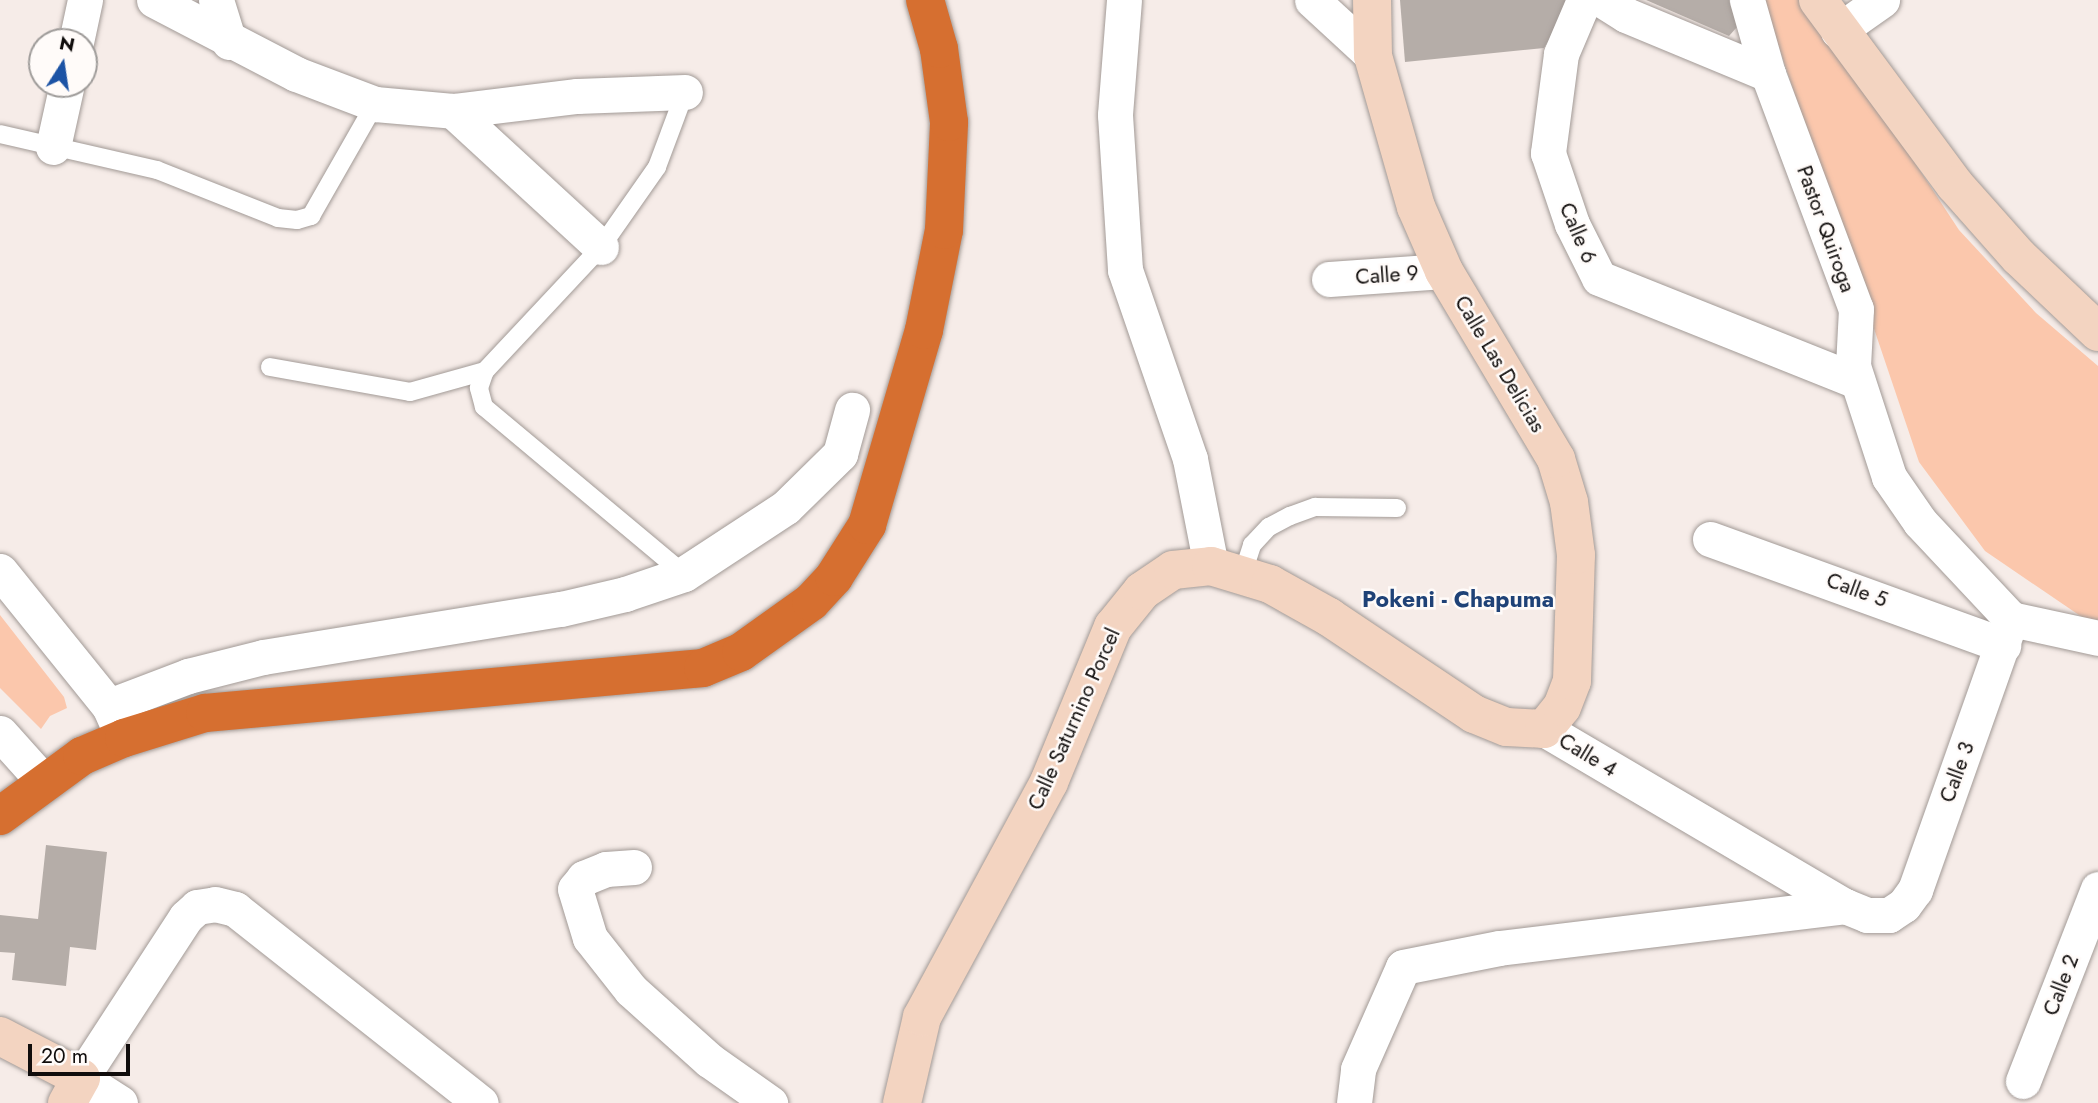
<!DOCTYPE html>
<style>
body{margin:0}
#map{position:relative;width:2098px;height:1103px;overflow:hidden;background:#f6ece8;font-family:Jost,sans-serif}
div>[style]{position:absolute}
.green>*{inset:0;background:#fbc7ac}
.building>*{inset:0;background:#b5ada8}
.roads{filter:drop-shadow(0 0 2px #a29a96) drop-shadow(0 0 2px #a29a96)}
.lane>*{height:18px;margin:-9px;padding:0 9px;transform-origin:9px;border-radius:9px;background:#fff}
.street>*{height:35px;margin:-17.5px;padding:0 17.5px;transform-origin:17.5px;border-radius:17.5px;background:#fff}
.secondary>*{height:38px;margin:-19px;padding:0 19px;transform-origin:19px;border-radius:19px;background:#f3d4c1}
.highway>*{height:38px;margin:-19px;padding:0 19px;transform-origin:19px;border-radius:19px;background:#d66f30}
span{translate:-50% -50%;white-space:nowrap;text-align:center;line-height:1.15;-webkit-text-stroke:5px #fffbf9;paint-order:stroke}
.street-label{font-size:21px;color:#100d0c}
.neighbourhood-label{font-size:23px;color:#1f4277;font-weight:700}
.north{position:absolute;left:28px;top:28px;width:70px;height:70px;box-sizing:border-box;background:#fffbf9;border:2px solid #9f9c9a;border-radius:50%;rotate:12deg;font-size:19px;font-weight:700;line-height:28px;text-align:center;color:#100d0c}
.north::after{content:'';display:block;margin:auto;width:24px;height:32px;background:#1c53a5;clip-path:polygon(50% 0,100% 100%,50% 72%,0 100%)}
.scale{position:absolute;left:28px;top:1044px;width:102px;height:32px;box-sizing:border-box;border:4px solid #100d0c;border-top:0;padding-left:9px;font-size:21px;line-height:24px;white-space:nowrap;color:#100d0c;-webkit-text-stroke:5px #fffbf9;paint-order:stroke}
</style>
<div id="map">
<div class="green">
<div style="clip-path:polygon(1763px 0,1808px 0,1959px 230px,2036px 313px,2098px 366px,2098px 628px,1985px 551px,1919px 462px)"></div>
<div style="clip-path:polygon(0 615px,64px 697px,67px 708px,50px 716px,41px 729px,0 688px)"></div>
</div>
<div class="building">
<div style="clip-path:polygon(1400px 0,1573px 0,1544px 48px,1405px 62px)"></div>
<div style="clip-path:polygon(1646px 0,1729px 0,1737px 27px,1729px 36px)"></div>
<div style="clip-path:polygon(46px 845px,107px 852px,96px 950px,70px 947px,66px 986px,12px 980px,15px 953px,0 952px,0 915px,38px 919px)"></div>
</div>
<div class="roads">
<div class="lane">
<div style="left:0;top:134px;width:161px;rotate:12.9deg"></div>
<div style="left:157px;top:170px;width:130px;rotate:21.6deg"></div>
<div style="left:278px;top:218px;width:19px;rotate:6deg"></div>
<div style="left:297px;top:220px;width:15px;rotate:-16deg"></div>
<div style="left:311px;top:216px;width:129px;rotate:-60.3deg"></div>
<div style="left:270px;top:367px;width:142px;rotate:10.1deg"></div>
<div style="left:410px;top:392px;width:78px;rotate:-15.6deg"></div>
<div style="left:684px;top:574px;width:261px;rotate:-140.1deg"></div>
<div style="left:484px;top:407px;width:20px;rotate:-105deg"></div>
<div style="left:479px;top:388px;width:18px;rotate:-71deg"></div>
<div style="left:485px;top:371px;width:170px;rotate:-46.9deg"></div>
<div style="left:601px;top:247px;width:98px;rotate:-55deg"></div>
<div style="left:657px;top:167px;width:80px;rotate:-69.5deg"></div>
<div style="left:1242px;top:576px;width:33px;rotate:-72deg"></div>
<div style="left:1252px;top:545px;width:25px;rotate:-47deg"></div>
<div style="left:1269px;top:527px;width:24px;rotate:-28deg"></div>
<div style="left:1290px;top:516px;width:27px;rotate:-20deg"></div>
<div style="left:1315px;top:507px;width:82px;rotate:0.7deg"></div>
</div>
<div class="street">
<div style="left:154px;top:0;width:160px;rotate:27.5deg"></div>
<div style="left:296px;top:74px;width:85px;rotate:20.8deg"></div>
<div style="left:375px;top:104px;width:78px;rotate:5.1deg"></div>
<div style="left:453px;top:111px;width:125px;rotate:-6.9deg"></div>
<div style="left:577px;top:96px;width:108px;rotate:-2.1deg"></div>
<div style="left:216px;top:0;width:44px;rotate:72.8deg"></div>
<div style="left:1124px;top:0;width:115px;rotate:94.5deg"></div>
<div style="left:1115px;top:115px;width:155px;rotate:86.3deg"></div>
<div style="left:1125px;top:270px;width:200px;rotate:71deg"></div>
<div style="left:1190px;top:459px;width:109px;rotate:78.9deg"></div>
<div style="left:1312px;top:0;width:83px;rotate:42.6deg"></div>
<div style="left:1584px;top:0;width:59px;rotate:113.1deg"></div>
<div style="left:1561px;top:54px;width:100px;rotate:97.5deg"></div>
<div style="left:1548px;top:153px;width:75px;rotate:71.3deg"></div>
<div style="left:1572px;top:224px;width:60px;rotate:63.4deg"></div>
<div style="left:1599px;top:278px;width:278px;rotate:21.8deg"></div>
<div style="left:1602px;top:0;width:28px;rotate:32deg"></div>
<div style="left:1626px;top:15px;width:154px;rotate:22.6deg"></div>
<div style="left:1747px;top:0;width:77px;rotate:74.2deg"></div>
<div style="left:1768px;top:74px;width:251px;rotate:69.5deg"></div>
<div style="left:1856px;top:309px;width:57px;rotate:93deg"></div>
<div style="left:1853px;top:366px;width:117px;rotate:72deg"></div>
<div style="left:1889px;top:477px;width:55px;rotate:55.4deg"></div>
<div style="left:1920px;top:522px;width:133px;rotate:46.8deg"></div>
<div style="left:2011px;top:619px;width:89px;rotate:12.3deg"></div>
<div style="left:1838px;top:31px;width:54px;rotate:-35.2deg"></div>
<div style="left:76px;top:42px;width:43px;rotate:-77.9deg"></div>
<div style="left:453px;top:111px;width:201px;rotate:42.6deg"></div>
<div style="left:53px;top:147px;width:65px;rotate:-77.5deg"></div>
<div style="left:1329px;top:279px;width:115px;rotate:-4deg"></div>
<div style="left:1710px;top:539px;width:312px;rotate:19.9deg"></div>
<div style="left:0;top:571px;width:174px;rotate:51.1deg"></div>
<div style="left:109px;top:706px;width:24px;rotate:66deg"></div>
<div style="left:109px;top:706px;width:85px;rotate:-20.8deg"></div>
<div style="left:188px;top:676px;width:77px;rotate:-14.2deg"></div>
<div style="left:263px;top:657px;width:302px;rotate:-9.2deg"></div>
<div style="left:561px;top:609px;width:66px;rotate:-13.2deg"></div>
<div style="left:625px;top:594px;width:62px;rotate:-18.7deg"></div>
<div style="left:684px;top:574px;width:122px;rotate:-33.3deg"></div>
<div style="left:786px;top:507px;width:76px;rotate:-44.5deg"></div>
<div style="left:840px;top:454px;width:46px;rotate:-74.7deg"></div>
<div style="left:1544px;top:729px;width:349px;rotate:30.5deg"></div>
<div style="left:1845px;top:906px;width:24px;rotate:22deg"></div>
<div style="left:1867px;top:915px;width:22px"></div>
<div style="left:1889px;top:915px;width:18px;rotate:-34deg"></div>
<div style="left:1904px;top:905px;width:19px;rotate:-54deg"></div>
<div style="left:1915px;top:890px;width:288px;rotate:-70.5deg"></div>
<div style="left:0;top:733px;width:64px;rotate:48.1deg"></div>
<div style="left:634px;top:867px;width:28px;rotate:176deg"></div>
<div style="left:606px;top:869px;width:24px;rotate:158deg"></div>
<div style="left:584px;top:878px;width:14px;rotate:129deg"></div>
<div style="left:575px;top:889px;width:51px;rotate:73deg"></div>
<div style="left:590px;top:938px;width:66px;rotate:51.7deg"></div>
<div style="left:631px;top:990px;width:105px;rotate:41.9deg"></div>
<div style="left:709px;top:1060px;width:75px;rotate:35.2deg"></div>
<div style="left:2023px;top:1081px;width:206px;rotate:-68.7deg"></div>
<div style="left:120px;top:1103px;width:46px;rotate:-147.3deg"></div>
<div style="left:81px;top:1078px;width:192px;rotate:-56.9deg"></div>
<div style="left:186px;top:917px;width:15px;rotate:-42deg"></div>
<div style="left:197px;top:907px;width:18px;rotate:-9deg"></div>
<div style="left:215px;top:904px;width:21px;rotate:14deg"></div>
<div style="left:235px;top:909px;width:313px;rotate:38.3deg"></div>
<div style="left:1354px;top:1103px;width:34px;rotate:-83deg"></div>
<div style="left:1358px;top:1069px;width:111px;rotate:-66.2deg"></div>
<div style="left:1403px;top:967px;width:98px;rotate:-11.2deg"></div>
<div style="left:1499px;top:948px;width:349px;rotate:-6.9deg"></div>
</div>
<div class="secondary">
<div style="left:1818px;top:0;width:230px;rotate:53.5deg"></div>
<div style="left:1955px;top:185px;width:96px;rotate:48.4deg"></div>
<div style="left:2019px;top:257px;width:109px;rotate:43.5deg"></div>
<div style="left:0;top:1036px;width:91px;rotate:27.4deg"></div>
<div style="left:81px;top:1078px;width:29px;rotate:119deg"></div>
<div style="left:902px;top:1103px;width:88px;rotate:-76.9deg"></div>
<div style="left:922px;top:1017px;width:267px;rotate:-61.6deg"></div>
<div style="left:1049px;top:782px;width:168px;rotate:-67.6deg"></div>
<div style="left:1113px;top:627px;width:46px;rotate:-51.1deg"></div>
<div style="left:1142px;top:591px;width:37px;rotate:-34deg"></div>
<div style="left:1173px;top:570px;width:38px;rotate:-6deg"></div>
<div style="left:1211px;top:566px;width:62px;rotate:17deg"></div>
<div style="left:1270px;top:584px;width:68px;rotate:29.2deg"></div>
<div style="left:1329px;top:617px;width:174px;rotate:33.8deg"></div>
<div style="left:1474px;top:714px;width:35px;rotate:22deg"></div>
<div style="left:1507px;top:727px;width:37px;rotate:3deg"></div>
<div style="left:1544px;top:729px;width:28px;rotate:-51deg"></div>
<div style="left:1562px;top:707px;width:28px;rotate:-69deg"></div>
<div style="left:1572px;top:681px;width:126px;rotate:-88.2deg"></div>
<div style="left:1576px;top:555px;width:53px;rotate:-97.5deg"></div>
<div style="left:1569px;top:502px;width:45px;rotate:-106.8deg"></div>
<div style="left:1556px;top:459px;width:219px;rotate:-120.8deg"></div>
<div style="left:1444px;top:271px;width:70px;rotate:-113.6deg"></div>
<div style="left:1416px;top:207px;width:157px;rotate:-105.9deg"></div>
<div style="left:1373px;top:56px;width:56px;rotate:-91deg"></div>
</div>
<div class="highway">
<div style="left:0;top:816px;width:102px;rotate:-36.2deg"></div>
<div style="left:82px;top:756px;width:46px;rotate:-23.2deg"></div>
<div style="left:124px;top:738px;width:85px;rotate:-17.2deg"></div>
<div style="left:205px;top:713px;width:500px;rotate:-5.16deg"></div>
<div style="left:703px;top:668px;width:41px;rotate:-22.8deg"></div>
<div style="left:741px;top:652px;width:86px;rotate:-35.5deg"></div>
<div style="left:811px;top:602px;width:34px;rotate:-47deg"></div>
<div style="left:834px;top:577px;width:62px;rotate:-57.6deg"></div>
<div style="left:867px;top:525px;width:203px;rotate:-73.7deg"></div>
<div style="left:924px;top:330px;width:102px;rotate:-78.7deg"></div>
<div style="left:944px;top:230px;width:108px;rotate:-87.3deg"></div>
<div style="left:949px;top:122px;width:74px;rotate:-97.8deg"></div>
<div style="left:939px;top:49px;width:51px;rotate:-105.9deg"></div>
</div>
</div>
<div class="street-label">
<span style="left:1826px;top:229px;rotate:70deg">Pastor Quiroga</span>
<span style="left:1578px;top:233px;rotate:67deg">Calle 6</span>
<span style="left:1387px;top:275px;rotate:-4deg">Calle 9</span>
<span style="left:1500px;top:364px;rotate:59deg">Calle Las Delicias</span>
<span style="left:1857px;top:590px;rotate:20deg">Calle 5</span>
<span style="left:1074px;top:719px;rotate:-66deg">Calle Saturnino Porcel</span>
<span style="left:1588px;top:755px;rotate:31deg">Calle 4</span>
<span style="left:1957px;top:772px;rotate:-70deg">Calle 3</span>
<span style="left:2061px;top:985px;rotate:-69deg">Calle 2</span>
</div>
<div class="neighbourhood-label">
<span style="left:1458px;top:599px">Pokeni - Chapuma</span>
</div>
<div class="north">N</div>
<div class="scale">20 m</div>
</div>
